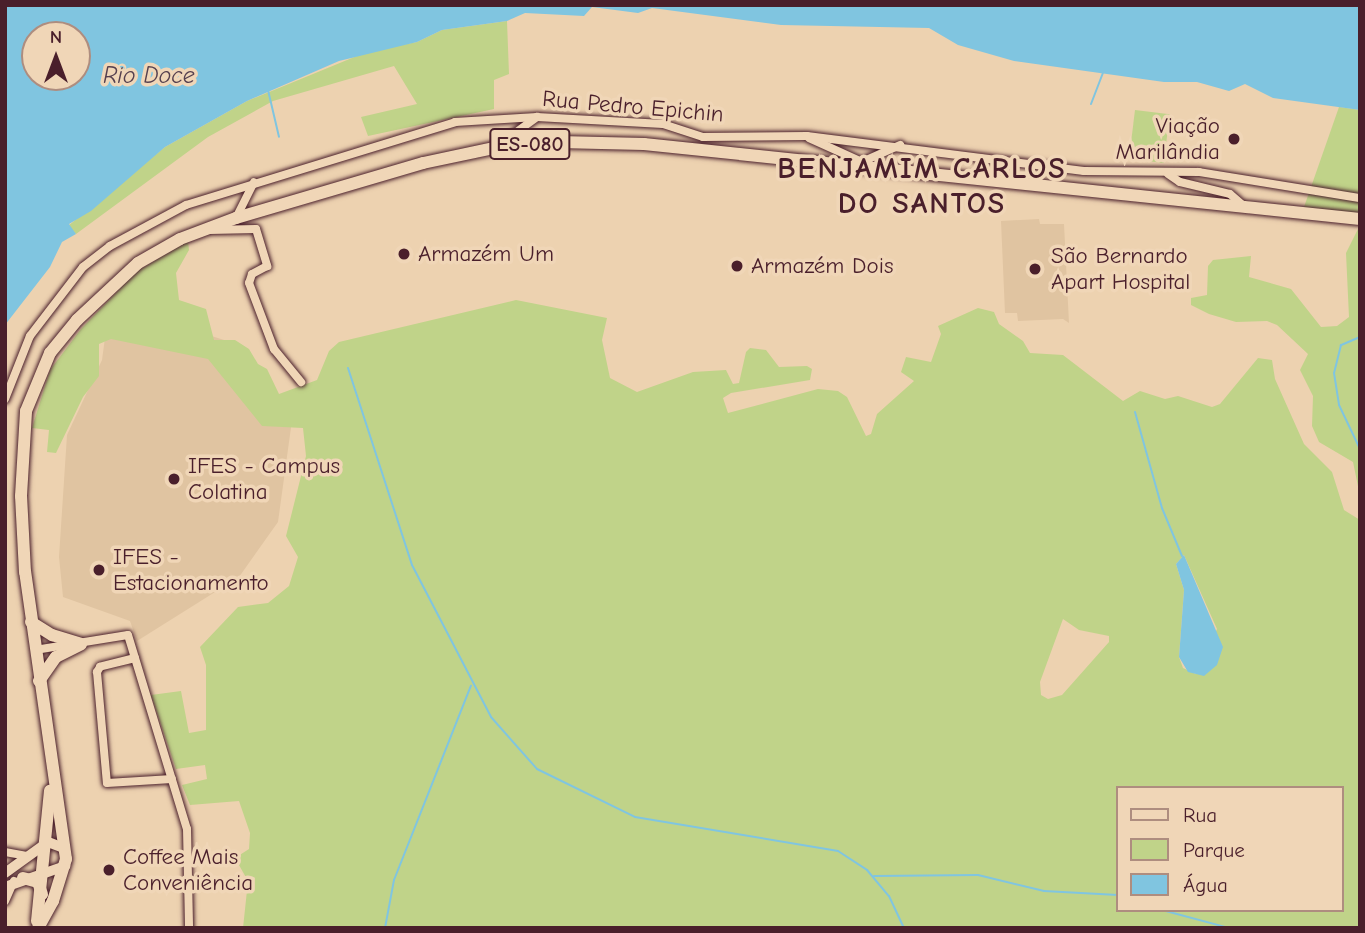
<!DOCTYPE html>
<meta charset="utf-8">
<style>
body{margin:0}
#map{position:relative;width:1365px;height:933px;overflow:hidden;background:#edd2b0;font-family:"Comic Neue",sans-serif}
div>[style]{position:absolute}
.built>*{inset:0;background:#e0c4a1}
.green>*{inset:0;background:#c0d389;transform-origin:0 0}
.water>*{inset:0;background:#80c5e0}
.stream>*{height:2px;margin:-1px;padding:0 1px;transform-origin:1px;border-radius:1px;background:#80c5e0}
.roads{filter:drop-shadow(0 0 2px #4a1f2b) drop-shadow(0 0 2px #4a1f2b)}
.street>*{height:8px;margin:-4px;padding:0 4px;transform-origin:4px;border-radius:4px;background:#f0d6b7}
.secondary>*{height:10px;margin:-5px;padding:0 5px;transform-origin:5px;border-radius:5px;background:#f0d6b7}
.primary>*{height:12px;margin:-6px;padding:0 6px;transform-origin:6px;border-radius:6px;background:#f0d6b7}
.dots>*{width:19px;height:19px;translate:-50% -50%;box-sizing:border-box;border:4px solid #f0d6b7;border-radius:50%}
span{translate:-50% -50%;white-space:nowrap;text-align:center;line-height:1.15;-webkit-text-stroke:7px #f0d6b7;paint-order:stroke}
.shield-label span{padding:2px 5px;background:#f0d6b7;border:2px solid;border-radius:5px;-webkit-text-stroke-width:0}
.shield-label{font-size:21px;color:#4a1f2b;font-weight:700}
.street-label{font-size:23px;color:#4a1f2b}
.poi-label{font-size:23px;color:#4a1f2b}
.right{translate:-100% -50%;text-align:right}
.left{translate:0 -50%;text-align:left}
.water-label{font-size:24px;color:#55404f;font-style:italic}
.district-label{font-size:30px;color:#4a1f2b;font-weight:700;letter-spacing:2px}
.frame{position:absolute;inset:0;border:7px solid #4a1f2b;pointer-events:none}
.legend{position:absolute;left:1116px;top:786px;width:228px;height:126px;box-sizing:border-box;background:#f0d6b7;border:2px solid #ae8d7f;margin:0;padding:9px 12px;list-style:none;font-size:21px;color:#4a1f2b}
.legend li{display:flex;align-items:center;gap:14px;height:35px}
.legend b{width:35px;border:2px solid #ae8d7f}
.north{position:absolute;left:21px;top:21px;width:70px;height:70px;box-sizing:border-box;background:#f0d6b7;border:2px solid #ae8d7f;border-radius:50%;rotate:0deg;font-size:19px;font-weight:700;line-height:28px;text-align:center;color:#4a1f2b}
.north::after{content:'';display:block;margin:auto;width:24px;height:32px;background:#4a1f2b;clip-path:polygon(50% 0,100% 100%,50% 72%,0 100%)}
</style>
<div id="map">
<div class="built">
<div style="clip-path:polygon(1039px 219px,1040px 224px,1064px 224px,1069px 323px,1063px 319px,1018px 321px,1017px 313px,1005px 313px,1001px 221px)"></div>
<div style="clip-path:polygon(107px 323px,180px 326px,243px 346px,258px 411px,293px 413px,278px 522px,239px 577px,137px 641px,130px 621px,63px 597px,59px 557px,67px 435px,102px 360px)"></div>
</div>
<div class="green">
<div style="clip-path:polygon(507px 21px,509px 74px,494px 80px,494px 109px,368px 136px,361px 117px,417px 104px,394px 66px,273px 101px,208px 137px,76px 234px,68px 226px,165px 147px,247px 101px,369px 51px,417px 42px,442px 30px)"></div>
<div style="clip-path:polygon(1339px 107px,1360px 110px,1360px 214px,1304px 207px)"></div>
<div style="left:1135px;top:110px;width:35px;height:49px;rotate:7deg"></div>
<div style="clip-path:polygon(1358px 229px,1360px 229px,1360px 496px,1353px 462px,1319px 442px,1312px 426px,1313px 396px,1300px 370px,1308px 354px,1277px 325px,1267px 321px,1236px 322px,1209px 314px,1191px 305px,1191px 298px,1207px 295px,1208px 266px,1213px 260px,1251px 256px,1249px 277px,1291px 289px,1321px 327px,1337px 326px,1349px 317px,1346px 253px)"></div>
<div style="clip-path:polygon(evenodd,188px 241px,189px 250px,176px 273px,179px 300px,206px 309px,214px 340px,235px 340px,249px 349px,258px 364px,267px 369px,279px 394px,317px 380px,329px 351px,339px 342px,516px 300px,607px 318px,602px 340px,610px 378px,637px 392px,693px 372px,726px 370px,733px 384px,739px 383px,746px 352px,750px 348px,766px 350px,779px 367px,807px 366px,812px 369px,810px 380px,731px 393px,723px 398px,728px 413px,818px 389px,838px 391px,847px 397px,866px 436px,871px 434px,877px 414px,914px 381px,901px 372px,906px 357px,931px 362px,941px 334px,938px 326px,978px 308px,994px 312px,999px 324px,1023px 341px,1030px 353px,1063px 355px,1123px 401px,1140px 391px,1165px 399px,1178px 396px,1212px 407px,1220px 404px,1258px 358px,1272px 360px,1275px 379px,1304px 444px,1332px 472px,1344px 510px,1360px 520px,1360px 928px,243px 928px,248px 881px,235px 858px,249px 849px,250px 833px,239px 801px,190px 805px,182px 785px,207px 779px,205px 765px,176px 769px,151px 695px,181px 691px,189px 733px,206px 730px,206px 665px,200px 647px,238px 607px,268px 603px,289px 586px,298px 557px,286px 536px,306px 456px,303px 428px,262px 426px,208px 359px,111px 339px,99px 344px,99px 376px,83px 397px,56px 453px,47px 452px,49px 430px,32px 428px,50px 370px,81px 329px,136px 272px,188px 241px,1184px 555px,1217px 629px,1196px 674px,1183px 668px,1179px 657px,1184px 590px,1176px 564px,1184px 555px,188px 241px,1063px 619px,1079px 630px,1109px 636px,1109px 642px,1062px 695px,1048px 699px,1041px 695px,1040px 682px,1063px 619px,188px 241px,1118px 788px,1342px 788px,1342px 910px,1118px 910px,1118px 788px)"></div>
</div>
<div class="water">
<div style="clip-path:polygon(evenodd,5px 5px,1360px 5px,1360px 110px,1273px 98px,1245px 84px,1229px 91px,1197px 82px,1164px 82px,1014px 61px,958px 45px,929px 28px,781px 25px,652px 8px,638px 13px,592px 7px,584px 16px,525px 13px,507px 21px,442px 30px,417px 42px,339px 61px,247px 101px,165px 147px,91px 211px,69px 224px,76px 234px,62px 242px,50px 267px,5px 325px,5px 5px,35px 35px,77px 35px,77px 77px,35px 77px,35px 35px)"></div>
<div style="clip-path:polygon(1184px 555px,1223px 647px,1217px 665px,1204px 676px,1188px 672px,1179px 657px,1184px 590px,1176px 564px)"></div>
</div>
<div class="stream">
<div style="left:268px;top:90px;width:48px;rotate:76.8deg"></div>
<div style="left:1091px;top:104px;width:34px;rotate:-69deg"></div>
<div style="left:1360px;top:337px;width:21px;rotate:157deg"></div>
<div style="left:1341px;top:345px;width:29px;rotate:104deg"></div>
<div style="left:1334px;top:373px;width:32px;rotate:81deg"></div>
<div style="left:1339px;top:405px;width:49px;rotate:64.5deg"></div>
<div style="left:348px;top:368px;width:207px;rotate:72deg"></div>
<div style="left:412px;top:565px;width:171px;rotate:62.5deg"></div>
<div style="left:491px;top:717px;width:69px;rotate:48.5deg"></div>
<div style="left:537px;top:769px;width:109px;rotate:26.1deg"></div>
<div style="left:635px;top:817px;width:206px;rotate:9.5deg"></div>
<div style="left:838px;top:851px;width:35px;rotate:33deg"></div>
<div style="left:867px;top:870px;width:34px;rotate:50deg"></div>
<div style="left:889px;top:896px;width:35px;rotate:65deg"></div>
<div style="left:1135px;top:412px;width:100px;rotate:74.3deg"></div>
<div style="left:1162px;top:508px;width:52px;rotate:67.4deg"></div>
<div style="left:874px;top:876px;width:104px;rotate:-0.6deg"></div>
<div style="left:978px;top:875px;width:68px;rotate:13.6deg"></div>
<div style="left:1044px;top:891px;width:74px;rotate:3.1deg"></div>
<div style="left:1162px;top:910px;width:69px;rotate:15deg"></div>
<div style="left:385px;top:928px;width:49px;rotate:-79.4deg"></div>
<div style="left:394px;top:880px;width:209px;rotate:-68.4deg"></div>
</div>
<div class="roads">
<div class="street">
<div style="left:809px;top:138px;width:58px;rotate:24.4deg"></div>
<div style="left:862px;top:162px;width:6px;rotate:90deg"></div>
<div style="left:496px;top:147px;width:51px;rotate:-36.2deg"></div>
<div style="left:862px;top:162px;width:42px;rotate:-24.1deg"></div>
<div style="left:1168px;top:174px;width:14px;rotate:34deg"></div>
<div style="left:1180px;top:182px;width:51px;rotate:13.5deg"></div>
<div style="left:1230px;top:194px;width:21px;rotate:41deg"></div>
<div style="left:236px;top:218px;width:40px;rotate:-63.4deg"></div>
<div style="left:209px;top:230px;width:47px;rotate:-1.2deg"></div>
<div style="left:256px;top:229px;width:39px;rotate:73deg"></div>
<div style="left:267px;top:266px;width:17px;rotate:152deg"></div>
<div style="left:252px;top:274px;width:9px;rotate:108deg"></div>
<div style="left:249px;top:283px;width:71px;rotate:69.3deg"></div>
<div style="left:274px;top:349px;width:43px;rotate:50.7deg"></div>
<div style="left:5px;top:399px;width:68px;rotate:-68.4deg"></div>
<div style="left:30px;top:336px;width:87px;rotate:-52.5deg"></div>
<div style="left:83px;top:267px;width:34px;rotate:-38deg"></div>
<div style="left:110px;top:246px;width:86px;rotate:-28.3deg"></div>
<div style="left:186px;top:205px;width:282px;rotate:-17.1deg"></div>
<div style="left:455px;top:122px;width:82px;rotate:-3.5deg"></div>
<div style="left:537px;top:117px;width:126px;rotate:3.2deg"></div>
<div style="left:663px;top:124px;width:42px;rotate:18deg"></div>
<div style="left:703px;top:137px;width:104px;rotate:-0.6deg"></div>
<div style="left:807px;top:136px;width:279px;rotate:7.2deg"></div>
<div style="left:1084px;top:171px;width:115px;rotate:0.5deg"></div>
<div style="left:1199px;top:172px;width:163px;rotate:9.2deg"></div>
<div style="left:35px;top:650px;width:94px;rotate:-9.2deg"></div>
<div style="left:128px;top:635px;width:203px;rotate:73.1deg"></div>
<div style="left:187px;top:829px;width:99px;rotate:88.8deg"></div>
<div style="left:135px;top:658px;width:36px;rotate:166deg"></div>
<div style="left:100px;top:667px;width:6px;rotate:121deg"></div>
<div style="left:97px;top:672px;width:111px;rotate:84.9deg"></div>
<div style="left:107px;top:783px;width:65px;rotate:-3.5deg"></div>
<div style="left:5px;top:852px;width:22px;rotate:10deg"></div>
<div style="left:5px;top:901px;width:22px;rotate:-66deg"></div>
</div>
<div class="secondary">
<div style="left:5px;top:873px;width:53px;rotate:-35.8deg"></div>
<div style="left:48px;top:842px;width:17px;rotate:21deg"></div>
<div style="left:5px;top:887px;width:64px;rotate:-19.3deg"></div>
</div>
<div class="primary">
<div style="left:31px;top:622px;width:25px;rotate:32deg"></div>
<div style="left:52px;top:635px;width:30px;rotate:17deg"></div>
<div style="left:39px;top:681px;width:29px;rotate:-55deg"></div>
<div style="left:56px;top:657px;width:28px;rotate:-27deg"></div>
<div style="left:23px;top:878px;width:16px;rotate:15deg"></div>
<div style="left:38px;top:882px;width:13px;rotate:72deg"></div>
<div style="left:37px;top:921px;width:131px;rotate:-84.3deg"></div>
<div style="left:38px;top:928px;width:31px;rotate:-61deg"></div>
<div style="left:53px;top:901px;width:44px;rotate:-72.8deg"></div>
<div style="left:66px;top:859px;width:290px;rotate:-98.1deg"></div>
<div style="left:25px;top:572px;width:76px;rotate:-93deg"></div>
<div style="left:21px;top:496px;width:85px;rotate:-86.6deg"></div>
<div style="left:26px;top:411px;width:63px;rotate:-67.5deg"></div>
<div style="left:50px;top:353px;width:43px;rotate:-50.7deg"></div>
<div style="left:77px;top:320px;width:83px;rotate:-43.1deg"></div>
<div style="left:138px;top:263px;width:48px;rotate:-29.7deg"></div>
<div style="left:180px;top:239px;width:60px;rotate:-20.6deg"></div>
<div style="left:236px;top:218px;width:195px;rotate:-16.4deg"></div>
<div style="left:423px;top:163px;width:73px;rotate:-11.9deg"></div>
<div style="left:494px;top:148px;width:65px;rotate:-5.3deg"></div>
<div style="left:559px;top:142px;width:85px;rotate:1.3deg"></div>
<div style="left:644px;top:144px;width:720px;rotate:5.98deg"></div>
</div>
</div>
<div class="dots">
<div style="left:1234px;top:139px;background:#4a1f2b"></div>
<div style="left:404px;top:254px;background:#4a1f2b"></div>
<div style="left:737px;top:266px;background:#4a1f2b"></div>
<div style="left:1035px;top:269px;background:#4a1f2b"></div>
<div style="left:174px;top:479px;background:#4a1f2b"></div>
<div style="left:99px;top:570px;background:#4a1f2b"></div>
<div style="left:109px;top:870px;background:#4a1f2b"></div>
</div>
<div class="shield-label">
<span style="left:530px;top:144px">ES-080</span>
</div>
<div class="street-label">
<span style="left:633px;top:107px;rotate:5deg">Rua Pedro Epichin</span>
</div>
<div class="poi-label">
<span class="right" style="left:1220px;top:139px">Viação<br>Marilândia</span>
<span class="left" style="left:418px;top:254px">Armazém Um</span>
<span class="left" style="left:1051px;top:269px">São Bernardo<br>Apart Hospital</span>
<span class="left" style="left:751px;top:266px">Armazém Dois</span>
<span class="left" style="left:188px;top:479px">IFES - Campus<br>Colatina</span>
<span class="left" style="left:113px;top:570px">IFES -<br>Estacionamento</span>
<span class="left" style="left:123px;top:870px">Coffee Mais<br>Conveniência</span>
</div>
<div class="water-label">
<span style="left:149px;top:76px">Rio Doce</span>
</div>
<div class="district-label">
<span style="left:922px;top:186px">BENJAMIM CARLOS<br>DO SANTOS</span>
</div>
<div class="frame"></div>
<ul class="legend">
<li><b style="height:9px;background:#f0d6b7"></b>Rua</li>
<li><b style="height:19px;background:#c0d389"></b>Parque</li>
<li><b style="height:19px;background:#80c5e0"></b>Água</li>
</ul>
<div class="north">N</div>
</div>
